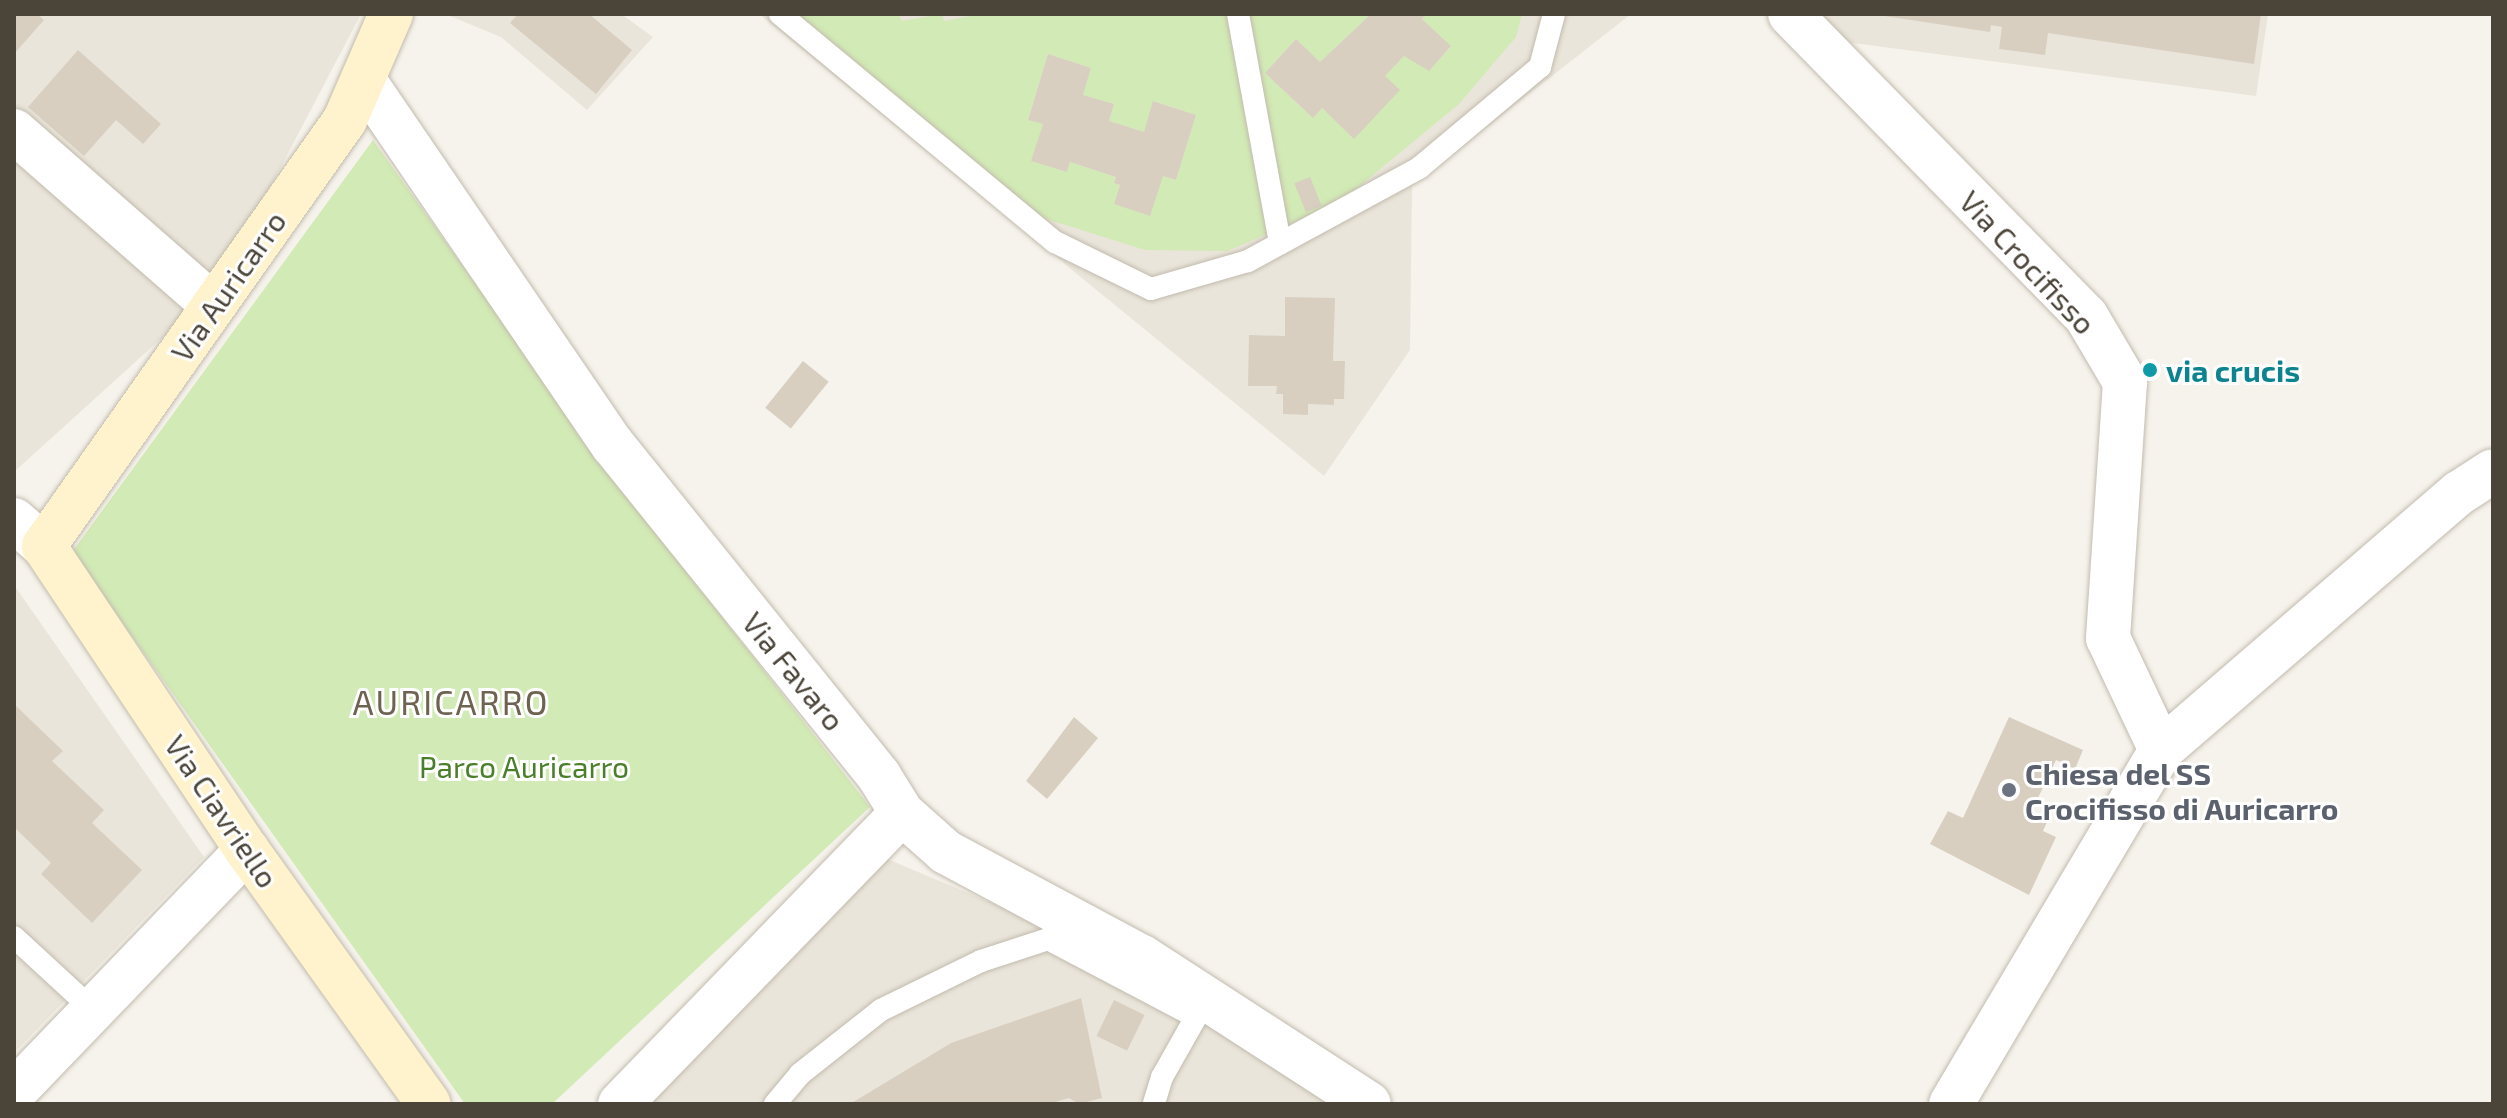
<!DOCTYPE html>
<style>
body{margin:0}
#map{position:relative;width:2507px;height:1118px;overflow:hidden;background:#f6f3ec;font-family:"Exo 2",sans-serif}
div>[style]{position:absolute}
.residential>*{inset:0;background:#eae5da}
.green>*{inset:0;background:#d2eab5}
.building>*{inset:0;background:#d8cfc1;transform-origin:0 0}
.roads{filter:drop-shadow(0 0 2px #c2bbae) drop-shadow(0 0 2px #c2bbae)}
.lane>*{height:22px;margin:-11px;padding:0 11px;transform-origin:11px;border-radius:11px;background:#fff}
.street>*{height:44px;margin:-22px;padding:0 22px;transform-origin:22px;border-radius:22px;background:#fff}
.secondary>*{height:44px;margin:-22px;padding:0 22px;transform-origin:22px;border-radius:22px;background:#fff3cd}
.dots>*{width:22px;height:22px;translate:-50% -50%;box-sizing:border-box;border:4px solid #fff;border-radius:50%}
span{translate:-50% -50%;white-space:nowrap;text-align:center;line-height:1.15;-webkit-text-stroke:6px #fff;paint-order:stroke}
.street-label{font-size:30px;color:#4b4439}
.culture-label{font-size:30px;color:#0d838f;font-weight:700}
.left{translate:0 -50%;text-align:left}
.park-label{font-size:30px;color:#4a7f2a}
.worship-label{font-size:30px;color:#5b616d;font-weight:700}
.quarter-label{font-size:34px;color:#6e6250;letter-spacing:2px}
.frame{position:absolute;inset:0;border:16px solid #4b4439;pointer-events:none}
</style>
<div id="map">
<div class="residential">
<div style="clip-path:polygon(14px 14px,361px 14px,218px 287px,14px 472px)"></div>
<div style="clip-path:polygon(445px 14px,621px 14px,653px 37px,587px 110px,501px 37px)"></div>
<div style="clip-path:polygon(759px 14px,1631px 14px,1412px 186px,1410px 350px,1324px 476px)"></div>
<div style="clip-path:polygon(1805px 14px,2268px 14px,2256px 96px,1830px 40px)"></div>
<div style="clip-path:polygon(14px 585px,204px 857px,14px 1053px)"></div>
<div style="clip-path:polygon(873px 853px,1018px 914px,1226px 1031px,1332px 1104px,634px 1104px)"></div>
</div>
<div class="green">
<div style="clip-path:polygon(evenodd,793px 14px,899px 14px,901px 21px,942px 14px,944px 21px,980px 14px,1371px 14px,1320px 62px,1296px 39px,1265px 73px,1312px 117px,1322px 108px,1354px 138px,1385px 76px,1404px 56px,1429px 70px,1451px 47px,1422px 19px,1426px 14px,1522px 14px,1516px 37px,1459px 104px,1339px 203px,1227px 251px,1145px 250px,1034px 215px,793px 14px,1048px 54px,1091px 68px,1083px 95px,1114px 104px,1109px 121px,1144px 132px,1154px 101px,1196px 115px,1176px 180px,1163px 176px,1114px 204px,1120px 185px,1114px 183px,1116px 177px,1070px 162px,1067px 172px,1032px 161px,1043px 124px,1028px 119px,1048px 54px)"></div>
<div style="clip-path:polygon(373px 140px,618px 483px,870px 807px,552px 1104px,465px 1104px,72px 552px)"></div>
</div>
<div class="building">
<div style="clip-path:polygon(14px 14px,37px 14px,44px 20px,14px 54px)"></div>
<div style="clip-path:polygon(518px 14px,589px 14px,632px 50px,596px 94px,510px 23px)"></div>
<div style="clip-path:polygon(1371px 14px,1426px 14px,1422px 19px,1451px 46px,1429px 71px,1404px 56px,1385px 76px,1400px 90px,1354px 139px,1322px 108px,1313px 118px,1265px 73px,1296px 39px,1320px 62px)"></div>
<div style="clip-path:polygon(1871px 14px,2261px 14px,2254px 64px,2048px 33px,2045px 55px,1999px 49px,2002px 27px,1991px 25px,1990px 32px)"></div>
<div style="clip-path:polygon(78px 50px,161px 124px,143px 144px,116px 120px,84px 156px,28px 107px)"></div>
<div style="clip-path:polygon(1048px 54px,1091px 68px,1083px 95px,1114px 104px,1109px 121px,1144px 132px,1153px 101px,1196px 115px,1176px 180px,1163px 176px,1150px 216px,1114px 204px,1120px 185px,1114px 183px,1116px 177px,1070px 162px,1067px 172px,1031px 161px,1043px 124px,1028px 120px)"></div>
<div style="left:1310px;top:177px;width:31px;height:17px;rotate:68deg"></div>
<div style="clip-path:polygon(1285px 297px,1335px 298px,1333px 361px,1345px 361px,1344px 399px,1334px 399px,1334px 405px,1308px 404px,1308px 415px,1283px 414px,1283px 394px,1276px 394px,1277px 386px,1248px 386px,1249px 335px,1285px 336px)"></div>
<div style="left:803px;top:361px;width:33px;height:60px;rotate:39deg"></div>
<div style="clip-path:polygon(14px 704px,63px 751px,52px 761px,104px 810px,92px 823px,142px 870px,92px 923px,41px 874px,51px 863px,14px 827px)"></div>
<div style="clip-path:polygon(1074px 717px,1098px 738px,1047px 799px,1026px 781px)"></div>
<div style="clip-path:polygon(2009px 717px,2083px 750px,2075px 769px,2056px 760px,2030px 815px,2047px 822px,2043px 831px,2056px 837px,2029px 895px,1930px 844px,1948px 811px,1963px 818px)"></div>
<div style="clip-path:polygon(1081px 998px,1102px 1098px,1079px 1104px,1069px 1098px,1049px 1104px,850px 1104px,951px 1043px)"></div>
<div style="left:1114px;top:1000px;width:34px;height:40px;rotate:26deg"></div>
</div>
<div class="roads">
<div class="lane">
<div style="left:780px;top:14px;width:357px;rotate:39.7deg"></div>
<div style="left:1055px;top:242px;width:107px;rotate:26.1deg"></div>
<div style="left:1151px;top:289px;width:101px;rotate:-16.1deg"></div>
<div style="left:1248px;top:261px;width:195px;rotate:-28.5deg"></div>
<div style="left:1419px;top:168px;width:158px;rotate:-39.9deg"></div>
<div style="left:1540px;top:67px;width:55px;rotate:-75.2deg"></div>
<div style="left:1238px;top:14px;width:233px;rotate:79.6deg"></div>
<div style="left:14px;top:937px;width:108px;rotate:42.7deg"></div>
<div style="left:1048px;top:939px;width:167px;rotate:27.8deg"></div>
<div style="left:1196px;top:1017px;width:69px;rotate:119.5deg"></div>
<div style="left:1162px;top:1077px;width:28px;rotate:107deg"></div>
<div style="left:775px;top:1104px;width:39px;rotate:-50deg"></div>
<div style="left:800px;top:1074px;width:103px;rotate:-38.3deg"></div>
<div style="left:881px;top:1010px;width:111px;rotate:-26.1deg"></div>
<div style="left:981px;top:961px;width:109px;rotate:-18.1deg"></div>
</div>
<div class="street">
<div style="left:1790px;top:14px;width:423px;rotate:45.6deg"></div>
<div style="left:2086px;top:316px;width:77px;rotate:59.4deg"></div>
<div style="left:2125px;top:382px;width:257px;rotate:93.8deg"></div>
<div style="left:2108px;top:638px;width:124px;rotate:64.7deg"></div>
<div style="left:365px;top:82px;width:440px;rotate:55.7deg"></div>
<div style="left:613px;top:445px;width:425px;rotate:51.2deg"></div>
<div style="left:879px;top:776px;width:44px;rotate:58.1deg"></div>
<div style="left:902px;top:813px;width:59px;rotate:41.6deg"></div>
<div style="left:946px;top:852px;width:222px;rotate:28.2deg"></div>
<div style="left:1142px;top:957px;width:270px;rotate:32.9deg"></div>
<div style="left:14px;top:131px;width:264px;rotate:41.2deg"></div>
<div style="left:14px;top:520px;width:40px;rotate:41deg"></div>
<div style="left:14px;top:1092px;width:336px;rotate:-46.1deg"></div>
<div style="left:620px;top:1104px;width:405px;rotate:-45.9deg"></div>
<div style="left:1951px;top:1104px;width:412px;rotate:-59.3deg"></div>
<div style="left:2161px;top:750px;width:394px;rotate:-40.8deg"></div>
<div style="left:2459px;top:493px;width:40px;rotate:-32.9deg"></div>
</div>
<div class="secondary">
<div style="left:391px;top:14px;width:116px;rotate:113.5deg"></div>
<div style="left:345px;top:120px;width:522px;rotate:125.24deg"></div>
<div style="left:44px;top:546px;width:366px;rotate:56.3deg"></div>
<div style="left:247px;top:850px;width:312px;rotate:54.4deg"></div>
</div>
</div>
<div class="dots">
<div style="left:2150px;top:370px;background:#0f9aa8"></div>
<div style="left:2009px;top:790px;background:#6b7280"></div>
</div>
<div class="street-label">
<span style="left:2028px;top:262px;rotate:47deg">Via Crocifisso</span>
<span style="left:228px;top:286px;rotate:-55deg">Via Auricarro</span>
<span style="left:794px;top:671px;rotate:51deg">Via Favaro</span>
<span style="left:222px;top:811px;rotate:56deg">Via Ciavriello</span>
</div>
<div class="culture-label">
<span class="left" style="left:2166px;top:370px">via crucis</span>
</div>
<div class="park-label">
<span style="left:524px;top:766px">Parco Auricarro</span>
</div>
<div class="worship-label">
<span class="left" style="left:2025px;top:790px">Chiesa del SS<br>Crocifisso di Auricarro</span>
</div>
<div class="quarter-label">
<span style="left:451px;top:702px">AURICARRO</span>
</div>
<div class="frame"></div>
</div>
